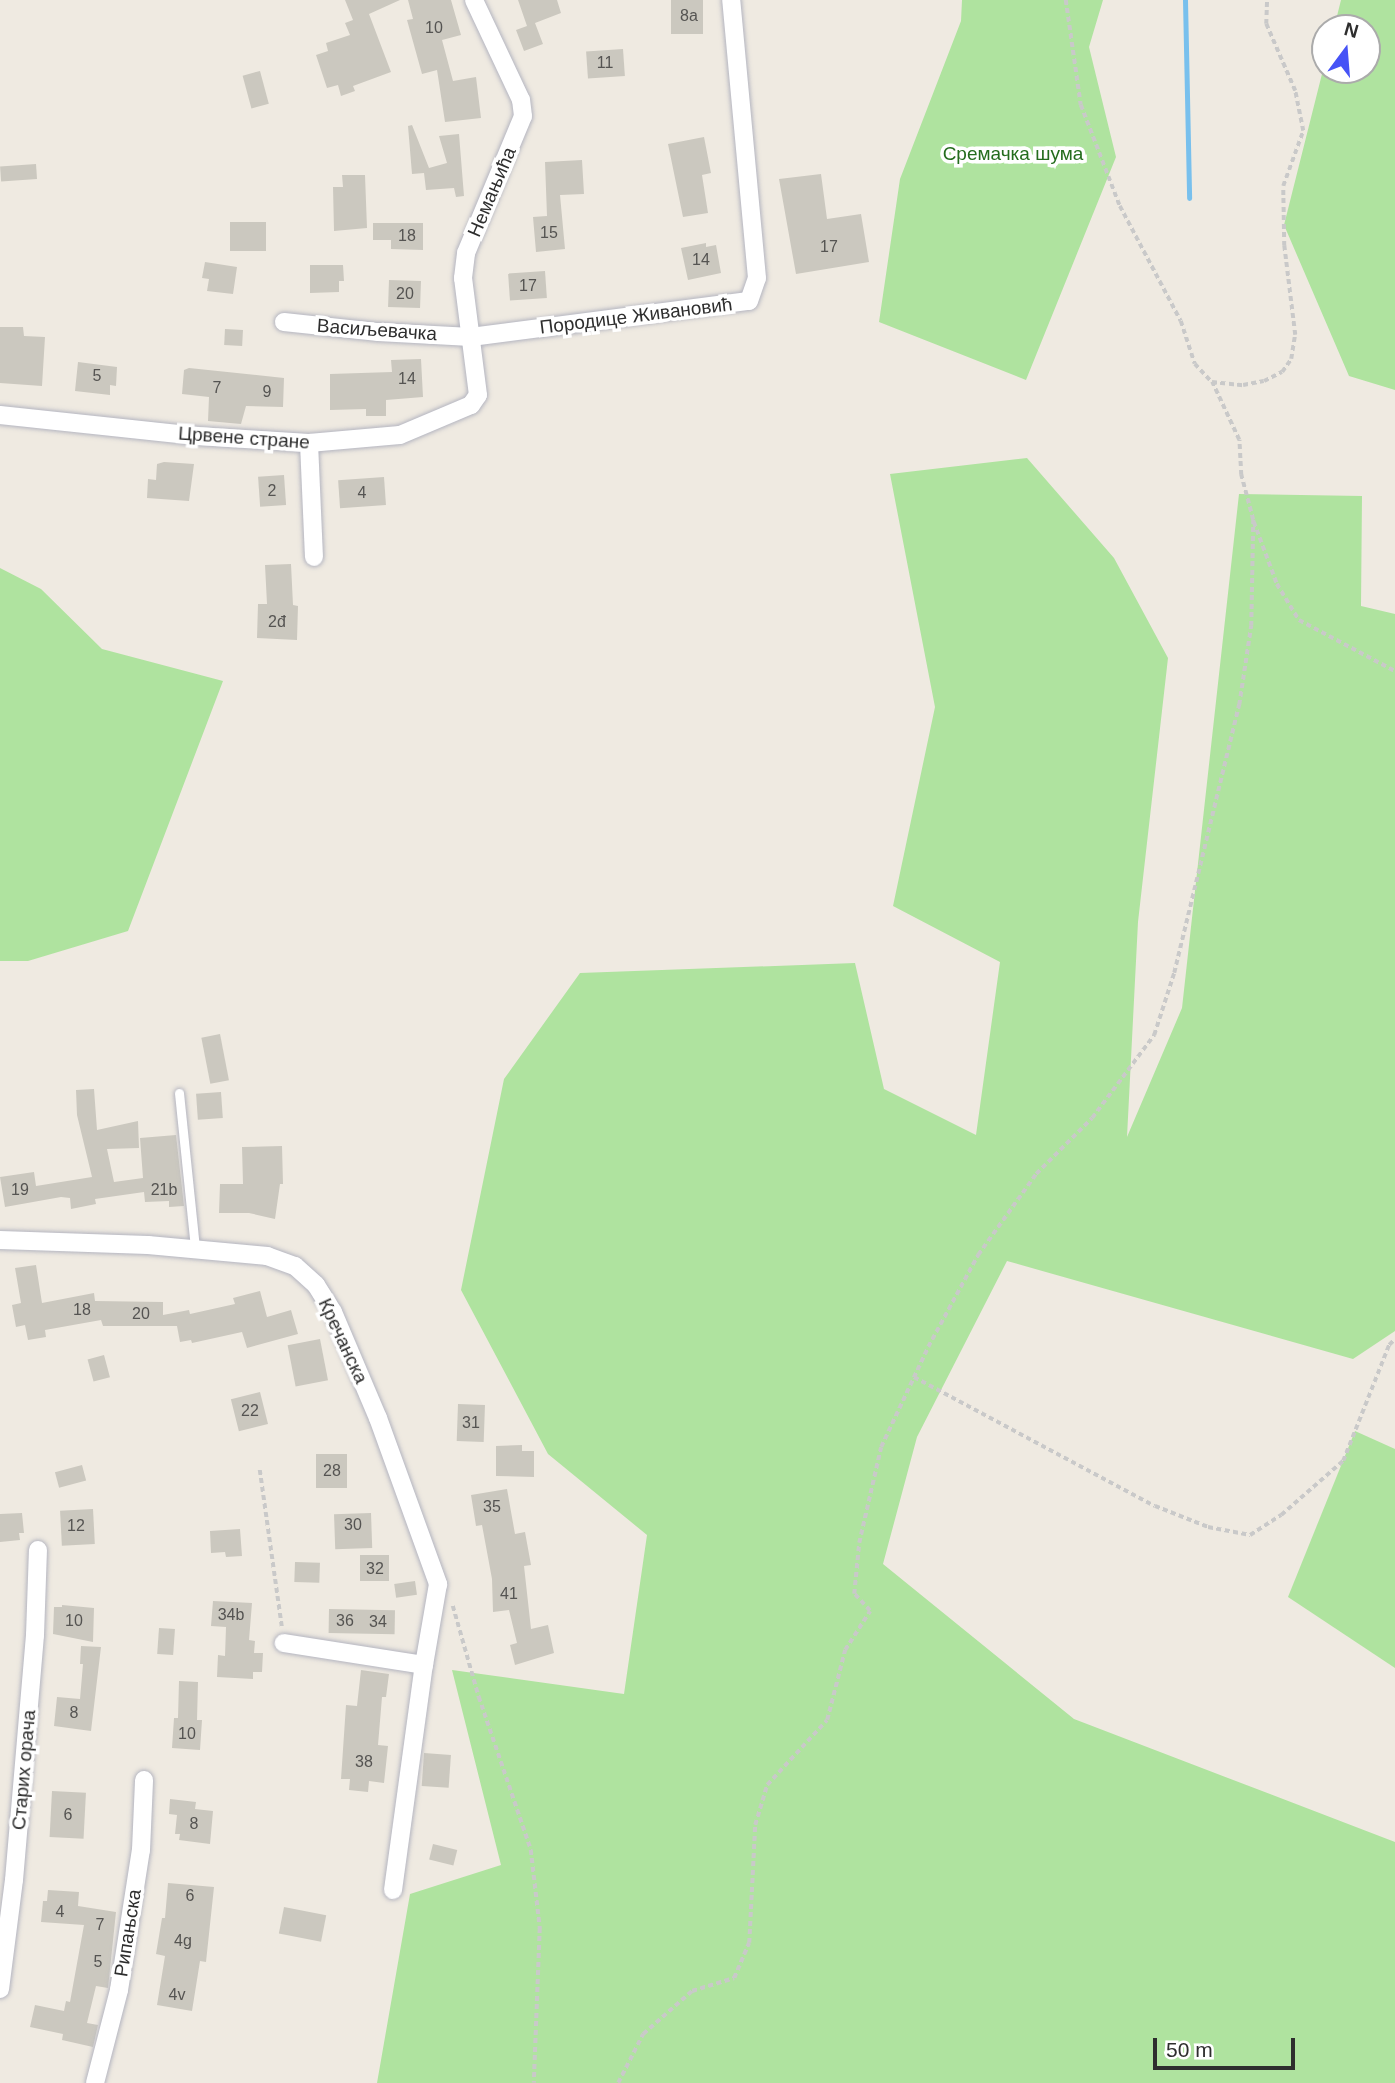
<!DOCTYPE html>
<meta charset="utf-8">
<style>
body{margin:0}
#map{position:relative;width:1395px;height:2083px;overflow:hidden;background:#efeae1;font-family:Arial,sans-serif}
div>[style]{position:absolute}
.green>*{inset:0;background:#afe39f}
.stream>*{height:5px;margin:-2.5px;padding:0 2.5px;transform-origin:2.5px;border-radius:2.5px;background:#78c0ed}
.building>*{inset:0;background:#cbc8bf;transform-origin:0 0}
.path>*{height:3.5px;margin-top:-1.75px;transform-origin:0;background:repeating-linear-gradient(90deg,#c9c9c9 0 5px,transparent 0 8.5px)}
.roads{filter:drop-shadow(0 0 2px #b4b5c0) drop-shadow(0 0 2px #b4b5c0)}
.lane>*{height:9px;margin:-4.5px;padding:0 4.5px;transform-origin:4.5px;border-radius:4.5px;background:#fff}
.street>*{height:18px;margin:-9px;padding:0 9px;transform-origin:9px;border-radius:9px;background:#fff}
span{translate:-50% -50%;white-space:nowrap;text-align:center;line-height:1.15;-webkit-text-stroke:7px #fff;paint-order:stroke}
.number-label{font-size:16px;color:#555452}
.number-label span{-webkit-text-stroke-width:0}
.park-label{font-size:19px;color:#246c1d}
.street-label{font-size:19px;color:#2e2e2e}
.north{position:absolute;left:1311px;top:14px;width:70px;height:70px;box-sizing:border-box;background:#fff;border:2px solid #ababab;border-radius:50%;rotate:16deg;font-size:19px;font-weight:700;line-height:28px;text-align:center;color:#2e2e2e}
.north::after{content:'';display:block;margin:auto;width:24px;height:32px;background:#4653f6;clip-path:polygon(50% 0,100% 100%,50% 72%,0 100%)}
.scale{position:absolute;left:1153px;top:2038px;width:142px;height:32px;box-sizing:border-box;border:4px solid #2e2e2e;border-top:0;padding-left:9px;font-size:21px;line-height:24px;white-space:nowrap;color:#2e2e2e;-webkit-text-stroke:5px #fff;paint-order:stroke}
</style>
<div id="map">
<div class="green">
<div style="clip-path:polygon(962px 0,1103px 0,1089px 47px,1116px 157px,1026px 380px,879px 322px,900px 179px,961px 21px)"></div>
<div style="clip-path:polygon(1341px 0,1395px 0,1395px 390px,1349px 376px,1284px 225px,1325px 62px,1325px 70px,1367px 70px,1367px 28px,1334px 28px)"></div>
<div style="clip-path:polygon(1027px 458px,1114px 558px,1168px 658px,1138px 922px,1127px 1137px,1182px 1008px,1239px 494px,1362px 496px,1361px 606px,1395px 614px,1395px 1331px,1353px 1359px,1007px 1261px,917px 1437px,883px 1564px,1074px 1719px,1395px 1842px,1395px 2083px,377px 2083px,410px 1894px,501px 1865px,452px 1670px,624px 1694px,647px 1535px,548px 1454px,461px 1290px,504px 1079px,580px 973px,855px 963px,884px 1089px,976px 1135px,1000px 962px,893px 906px,935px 707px,890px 474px)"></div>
<div style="clip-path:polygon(0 568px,41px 589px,102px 649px,223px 681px,128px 931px,28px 961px,0 961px)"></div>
<div style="clip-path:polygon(1355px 1431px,1395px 1449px,1395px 1668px,1288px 1597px)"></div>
</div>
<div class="stream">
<div style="left:1185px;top:0;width:198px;rotate:88.8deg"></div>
</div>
<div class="building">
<div style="clip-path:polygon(345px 0,400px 0,369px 14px,391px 72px,353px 86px,355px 91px,341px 96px,338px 85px,327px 88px,316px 55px,328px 51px,326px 43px,350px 35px,345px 23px,353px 20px)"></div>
<div style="clip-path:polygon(408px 0,451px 0,461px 35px,442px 40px,453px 81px,476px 77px,481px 118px,445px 122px,437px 70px,422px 74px,407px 20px,413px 19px)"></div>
<div style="clip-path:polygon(518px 0,557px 0,561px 13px,535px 23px,543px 44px,524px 51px,516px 30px,527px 26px)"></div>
<div style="left:671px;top:0;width:32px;height:34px"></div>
<div style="left:623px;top:49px;width:27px;height:37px;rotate:86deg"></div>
<div style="left:260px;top:71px;width:34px;height:18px;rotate:75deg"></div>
<div style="clip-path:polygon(412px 125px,429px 168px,447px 163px,439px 136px,459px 134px,464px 196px,456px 197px,454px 188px,426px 190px,424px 173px,412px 174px,408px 126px)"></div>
<div style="clip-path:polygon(704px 137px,711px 173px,702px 175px,708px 213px,683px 217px,668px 144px)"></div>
<div style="clip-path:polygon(582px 160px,584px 194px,560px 195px,565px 249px,536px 252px,533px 217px,547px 216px,545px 162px)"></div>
<div style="left:36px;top:164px;width:15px;height:36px;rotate:86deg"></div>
<div style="clip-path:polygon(821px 174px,827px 219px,861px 214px,869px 262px,796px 274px,779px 179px)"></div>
<div style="clip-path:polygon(342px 175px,365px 175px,367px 228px,334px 231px,333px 187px,343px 187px)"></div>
<div style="left:230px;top:222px;width:36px;height:29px"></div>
<div style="clip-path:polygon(373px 223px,423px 223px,423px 250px,391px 249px,391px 240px,373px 240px)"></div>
<div style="clip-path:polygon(706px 243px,706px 247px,716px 245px,721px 273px,688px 280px,681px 248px)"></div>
<div style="clip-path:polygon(205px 262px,237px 267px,233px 294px,207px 291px,209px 279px,202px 278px)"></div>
<div style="clip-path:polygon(310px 265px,343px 265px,344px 281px,339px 281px,339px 292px,310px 293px)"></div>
<div style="left:545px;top:271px;width:27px;height:37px;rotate:86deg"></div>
<div style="left:389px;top:280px;width:32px;height:27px;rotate:2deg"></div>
<div style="clip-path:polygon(0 327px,23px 327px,24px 336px,45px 337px,42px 386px,0 383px)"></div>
<div style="left:225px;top:329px;width:18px;height:16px;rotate:3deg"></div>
<div style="clip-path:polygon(421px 359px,423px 397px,386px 400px,386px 416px,366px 416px,366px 409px,330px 410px,330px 374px,392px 372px,391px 360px)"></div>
<div style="clip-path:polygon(78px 362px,117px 367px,116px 386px,110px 385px,110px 395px,75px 391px)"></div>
<div style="clip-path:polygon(189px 368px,284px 378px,283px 407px,246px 406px,241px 424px,208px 421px,209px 397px,182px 394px,184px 370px)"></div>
<div style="clip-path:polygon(164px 462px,194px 464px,189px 501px,147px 498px,148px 479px,156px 480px,157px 464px)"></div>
<div style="left:284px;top:475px;width:30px;height:26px;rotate:86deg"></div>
<div style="left:384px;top:477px;width:28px;height:46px;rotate:86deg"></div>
<div style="clip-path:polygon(291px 564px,293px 605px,298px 606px,297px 640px,257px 638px,258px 604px,267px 604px,265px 565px)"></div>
<div style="left:220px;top:1034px;width:47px;height:19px;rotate:79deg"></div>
<div style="clip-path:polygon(94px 1089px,97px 1130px,138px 1121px,139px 1148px,107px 1149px,114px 1182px,143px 1178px,140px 1138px,176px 1135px,184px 1206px,169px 1207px,169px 1201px,145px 1202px,144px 1192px,95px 1199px,96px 1204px,71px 1209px,70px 1198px,61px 1197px,5px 1207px,0 1177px,34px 1172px,36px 1186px,92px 1177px,77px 1115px,76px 1090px)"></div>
<div style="left:221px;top:1092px;width:26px;height:25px;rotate:86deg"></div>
<div style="clip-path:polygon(282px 1146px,283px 1184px,280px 1184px,275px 1219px,249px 1213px,219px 1213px,220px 1184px,243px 1184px,242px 1147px)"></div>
<div style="clip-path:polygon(36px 1265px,42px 1303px,94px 1293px,95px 1301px,163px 1302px,163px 1315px,189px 1310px,190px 1314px,235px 1304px,233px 1298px,260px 1291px,267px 1317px,291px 1310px,298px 1334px,247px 1348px,242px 1332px,192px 1343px,191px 1340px,180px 1342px,177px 1326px,103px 1326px,101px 1320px,45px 1330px,46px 1337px,28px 1340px,25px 1325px,16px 1327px,12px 1305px,21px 1303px,15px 1268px)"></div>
<div style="left:320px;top:1339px;width:42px;height:33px;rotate:79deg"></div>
<div style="left:104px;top:1355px;width:23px;height:17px;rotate:75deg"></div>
<div style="left:260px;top:1392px;width:33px;height:30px;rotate:76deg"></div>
<div style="left:458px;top:1404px;width:27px;height:37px;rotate:2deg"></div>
<div style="clip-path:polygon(522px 1445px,522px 1451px,534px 1451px,534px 1477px,496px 1476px,496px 1446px)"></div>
<div style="left:316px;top:1454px;width:31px;height:34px"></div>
<div style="left:82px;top:1465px;width:16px;height:28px;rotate:75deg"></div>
<div style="clip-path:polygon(507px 1489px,515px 1534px,525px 1532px,531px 1565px,524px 1566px,531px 1629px,548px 1625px,554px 1653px,515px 1665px,510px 1645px,517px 1643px,509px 1610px,493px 1612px,492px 1579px,482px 1525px,476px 1526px,471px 1495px)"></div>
<div style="left:93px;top:1509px;width:35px;height:33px;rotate:87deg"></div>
<div style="clip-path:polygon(22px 1513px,24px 1533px,19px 1533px,20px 1540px,0 1542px,0 1514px)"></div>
<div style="left:371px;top:1513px;width:35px;height:37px;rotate:88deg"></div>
<div style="clip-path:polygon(240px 1529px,242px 1556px,226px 1557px,225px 1552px,211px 1553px,210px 1531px)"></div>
<div style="left:389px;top:1555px;width:26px;height:29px;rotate:90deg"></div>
<div style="left:295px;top:1562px;width:25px;height:20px;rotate:2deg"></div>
<div style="left:415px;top:1581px;width:14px;height:21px;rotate:82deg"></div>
<div style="clip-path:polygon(213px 1601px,252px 1603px,249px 1640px,255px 1641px,254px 1653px,263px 1653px,262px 1672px,253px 1672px,253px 1679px,217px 1677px,218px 1655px,225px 1656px,226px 1627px,211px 1626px)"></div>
<div style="clip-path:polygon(62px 1605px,94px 1608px,93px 1642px,53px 1634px,54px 1607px,62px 1607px)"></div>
<div style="left:329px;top:1609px;width:66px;height:24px;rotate:1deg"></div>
<div style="left:159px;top:1628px;width:16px;height:26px;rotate:4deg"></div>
<div style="clip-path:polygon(81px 1646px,101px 1647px,91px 1731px,54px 1726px,57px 1697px,80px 1699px,83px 1664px,80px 1664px)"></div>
<div style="clip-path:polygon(361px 1670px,389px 1674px,386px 1697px,382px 1697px,378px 1745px,388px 1746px,384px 1783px,369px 1781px,368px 1792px,349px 1790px,350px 1779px,341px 1779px,346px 1705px,357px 1706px)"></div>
<div style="clip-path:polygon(179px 1681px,198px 1682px,197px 1720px,202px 1720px,200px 1750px,172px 1748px,174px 1718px,178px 1718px)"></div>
<div style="left:424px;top:1753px;width:27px;height:33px;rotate:4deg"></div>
<div style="left:52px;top:1791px;width:34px;height:46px;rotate:3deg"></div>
<div style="clip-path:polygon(170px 1799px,196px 1802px,195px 1809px,213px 1811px,210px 1844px,179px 1840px,180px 1834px,175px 1834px,177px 1815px,169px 1814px)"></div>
<div style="left:433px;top:1844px;width:25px;height:16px;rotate:14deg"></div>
<div style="clip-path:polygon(168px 1883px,214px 1887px,206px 1962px,200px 1961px,192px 2011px,157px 2005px,165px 1956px,156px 1954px,162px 1918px,165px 1918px)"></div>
<div style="clip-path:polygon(48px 1890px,79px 1892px,78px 1906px,116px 1912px,108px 1988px,96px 1986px,87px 2023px,98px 2025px,93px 2047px,62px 2040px,63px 2034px,30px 2027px,35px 2005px,64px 2011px,66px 2001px,70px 2002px,84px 1925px,41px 1922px,43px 1901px,47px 1901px)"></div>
<div style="left:284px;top:1907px;width:43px;height:27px;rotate:11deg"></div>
</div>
<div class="path">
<div style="left:1066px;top:0;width:106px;rotate:81.9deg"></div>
<div style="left:1081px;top:105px;width:108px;rotate:68.9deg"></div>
<div style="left:1120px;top:206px;width:130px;rotate:62.1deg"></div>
<div style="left:1181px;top:321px;width:45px;rotate:72deg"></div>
<div style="left:1195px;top:364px;width:25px;rotate:47deg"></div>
<div style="left:1212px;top:382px;width:31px;rotate:6deg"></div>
<div style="left:1243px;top:385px;width:21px;rotate:-11deg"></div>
<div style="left:1264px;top:381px;width:20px;rotate:-27deg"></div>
<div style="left:1282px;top:372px;width:16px;rotate:-55deg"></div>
<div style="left:1291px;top:359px;width:24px;rotate:-81deg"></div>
<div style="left:1295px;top:335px;width:90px;rotate:-97deg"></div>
<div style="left:1284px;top:246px;width:60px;rotate:-91deg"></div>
<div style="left:1283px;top:186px;width:59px;rotate:-70deg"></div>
<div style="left:1303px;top:131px;width:41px;rotate:-101.3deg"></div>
<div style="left:1295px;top:91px;width:73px;rotate:-113.4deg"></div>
<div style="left:1266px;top:24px;width:24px;rotate:-88deg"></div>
<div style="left:1254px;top:522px;width:66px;rotate:69.6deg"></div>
<div style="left:1277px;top:584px;width:42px;rotate:58.6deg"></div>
<div style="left:1299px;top:620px;width:109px;rotate:28deg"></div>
<div style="left:914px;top:1377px;width:273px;rotate:28.2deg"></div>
<div style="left:1155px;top:1506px;width:57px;rotate:21.6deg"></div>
<div style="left:1208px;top:1527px;width:43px;rotate:10.8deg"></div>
<div style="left:1250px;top:1535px;width:37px;rotate:-33deg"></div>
<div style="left:1281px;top:1515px;width:82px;rotate:-41.1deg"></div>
<div style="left:1343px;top:1461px;width:125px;rotate:-68.4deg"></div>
<div style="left:1389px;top:1345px;width:8px;rotate:-45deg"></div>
<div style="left:260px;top:1470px;width:159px;rotate:82deg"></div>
<div style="left:453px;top:1606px;width:95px;rotate:74.1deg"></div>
<div style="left:479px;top:1697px;width:162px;rotate:71.2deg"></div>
<div style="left:531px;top:1850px;width:79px;rotate:83.4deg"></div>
<div style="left:540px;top:1928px;width:155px;rotate:92.2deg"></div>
<div style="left:618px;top:2083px;width:55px;rotate:-63deg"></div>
<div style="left:643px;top:2034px;width:65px;rotate:-41.3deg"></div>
<div style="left:692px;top:1991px;width:44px;rotate:-17.2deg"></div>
<div style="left:734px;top:1978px;width:38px;rotate:-67deg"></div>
<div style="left:749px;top:1943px;width:118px;rotate:-87.1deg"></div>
<div style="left:755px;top:1825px;width:42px;rotate:-73.3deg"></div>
<div style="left:767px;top:1785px;width:88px;rotate:-47.3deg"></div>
<div style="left:827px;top:1720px;width:72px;rotate:-75.6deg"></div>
<div style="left:845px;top:1650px;width:46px;rotate:-57.3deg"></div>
<div style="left:870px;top:1611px;width:23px;rotate:-133deg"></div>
<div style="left:854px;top:1594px;width:51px;rotate:-84.4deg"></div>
<div style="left:859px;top:1543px;width:98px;rotate:-77.1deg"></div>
<div style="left:881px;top:1447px;width:110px;rotate:-64.8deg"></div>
<div style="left:928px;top:1347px;width:105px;rotate:-61.5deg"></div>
<div style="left:978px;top:1255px;width:100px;rotate:-54.4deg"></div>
<div style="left:1036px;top:1174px;width:79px;rotate:-45deg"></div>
<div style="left:1092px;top:1118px;width:104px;rotate:-53.2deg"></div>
<div style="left:1154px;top:1035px;width:65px;rotate:-72.1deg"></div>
<div style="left:1174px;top:973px;width:276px;rotate:-76.4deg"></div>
<div style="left:1239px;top:705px;width:80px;rotate:-81.4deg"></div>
<div style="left:1251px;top:626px;width:106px;rotate:-88.9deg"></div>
<div style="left:1253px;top:520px;width:47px;rotate:-104.9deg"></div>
<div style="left:1241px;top:475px;width:35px;rotate:-93deg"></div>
<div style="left:1239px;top:440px;width:64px;rotate:-115deg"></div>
</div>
<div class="roads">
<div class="lane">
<div style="left:179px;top:1093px;width:156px;rotate:84.1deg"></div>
</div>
<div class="street">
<div style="left:284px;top:322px;width:95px;rotate:6.1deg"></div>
<div style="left:378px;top:332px;width:93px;rotate:3.1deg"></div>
<div style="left:471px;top:337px;width:280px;rotate:-7.4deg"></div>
<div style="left:749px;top:301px;width:24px;rotate:-71deg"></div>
<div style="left:757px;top:278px;width:279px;rotate:-95.3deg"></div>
<div style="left:0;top:415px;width:198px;rotate:6.1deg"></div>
<div style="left:197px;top:436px;width:112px;rotate:3.6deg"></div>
<div style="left:309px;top:443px;width:91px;rotate:-5deg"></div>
<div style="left:400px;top:435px;width:77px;rotate:-22.9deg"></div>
<div style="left:471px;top:405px;width:12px;rotate:-55deg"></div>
<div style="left:478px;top:395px;width:118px;rotate:-97.3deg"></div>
<div style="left:463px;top:278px;width:25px;rotate:-83deg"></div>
<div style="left:466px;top:253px;width:148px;rotate:-67.4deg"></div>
<div style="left:523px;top:116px;width:16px;rotate:-97deg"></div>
<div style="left:521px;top:100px;width:110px;rotate:-115.2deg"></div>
<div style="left:309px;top:443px;width:114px;rotate:87.5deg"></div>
<div style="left:0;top:1240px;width:148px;rotate:1.9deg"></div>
<div style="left:148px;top:1245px;width:120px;rotate:5.3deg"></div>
<div style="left:267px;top:1256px;width:30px;rotate:20deg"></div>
<div style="left:295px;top:1266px;width:28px;rotate:42deg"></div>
<div style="left:316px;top:1285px;width:32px;rotate:58deg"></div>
<div style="left:333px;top:1312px;width:115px;rotate:67deg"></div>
<div style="left:378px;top:1418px;width:177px;rotate:70.1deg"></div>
<div style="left:438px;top:1584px;width:82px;rotate:99.8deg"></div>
<div style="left:424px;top:1665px;width:142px;rotate:-171.1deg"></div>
<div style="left:393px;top:1890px;width:227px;rotate:-82.2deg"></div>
<div style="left:0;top:1989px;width:110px;rotate:-82.7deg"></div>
<div style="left:14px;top:1880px;width:246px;rotate:-85.1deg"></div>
<div style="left:35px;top:1635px;width:85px;rotate:-88deg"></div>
<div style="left:95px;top:2083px;width:96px;rotate:-75.5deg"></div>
<div style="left:119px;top:1990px;width:142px;rotate:-81.1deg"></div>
<div style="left:141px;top:1850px;width:70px;rotate:-87.5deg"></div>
</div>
</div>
<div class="number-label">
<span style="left:689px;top:16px">8a</span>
<span style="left:434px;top:28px">10</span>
<span style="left:605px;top:63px">11</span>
<span style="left:549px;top:233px">15</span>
<span style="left:407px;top:236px">18</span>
<span style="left:829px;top:247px">17</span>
<span style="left:701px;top:260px">14</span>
<span style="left:528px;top:286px">17</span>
<span style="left:405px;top:294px">20</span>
<span style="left:97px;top:376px">5</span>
<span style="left:407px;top:379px">14</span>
<span style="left:217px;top:388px">7</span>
<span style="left:267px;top:392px">9</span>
<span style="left:272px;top:491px">2</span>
<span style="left:362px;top:493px">4</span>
<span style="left:277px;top:622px">2đ</span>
<span style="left:20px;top:1190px">19</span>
<span style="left:164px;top:1190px">21b</span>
<span style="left:82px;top:1310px">18</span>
<span style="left:141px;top:1314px">20</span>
<span style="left:250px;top:1411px">22</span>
<span style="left:471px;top:1423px">31</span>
<span style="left:332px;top:1471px">28</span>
<span style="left:492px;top:1507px">35</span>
<span style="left:353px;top:1525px">30</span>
<span style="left:76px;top:1526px">12</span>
<span style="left:375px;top:1569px">32</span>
<span style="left:509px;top:1594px">41</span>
<span style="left:231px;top:1615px">34b</span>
<span style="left:74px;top:1621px">10</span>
<span style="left:345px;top:1621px">36</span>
<span style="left:378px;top:1622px">34</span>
<span style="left:74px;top:1713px">8</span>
<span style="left:187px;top:1734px">10</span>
<span style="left:364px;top:1762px">38</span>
<span style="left:68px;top:1815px">6</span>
<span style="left:194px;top:1824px">8</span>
<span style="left:190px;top:1896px">6</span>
<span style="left:60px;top:1912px">4</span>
<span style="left:100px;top:1925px">7</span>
<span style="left:183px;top:1941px">4g</span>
<span style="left:98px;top:1962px">5</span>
<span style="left:177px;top:1995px">4v</span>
</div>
<div class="park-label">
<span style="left:1013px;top:154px">Сремачка шума</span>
</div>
<div class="street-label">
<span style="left:492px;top:192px;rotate:-67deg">Немањића</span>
<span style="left:636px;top:316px;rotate:-7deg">Породице Живановић</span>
<span style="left:377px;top:330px;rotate:4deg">Васиљевачка</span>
<span style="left:244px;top:438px;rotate:4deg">Црвене стране</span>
<span style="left:343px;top:1341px;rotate:65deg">Кречанска</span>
<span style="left:24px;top:1770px;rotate:-85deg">Старих орача</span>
<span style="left:128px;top:1933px;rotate:-81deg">Рипањска</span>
</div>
<div class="north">N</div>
<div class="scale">50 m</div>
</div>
